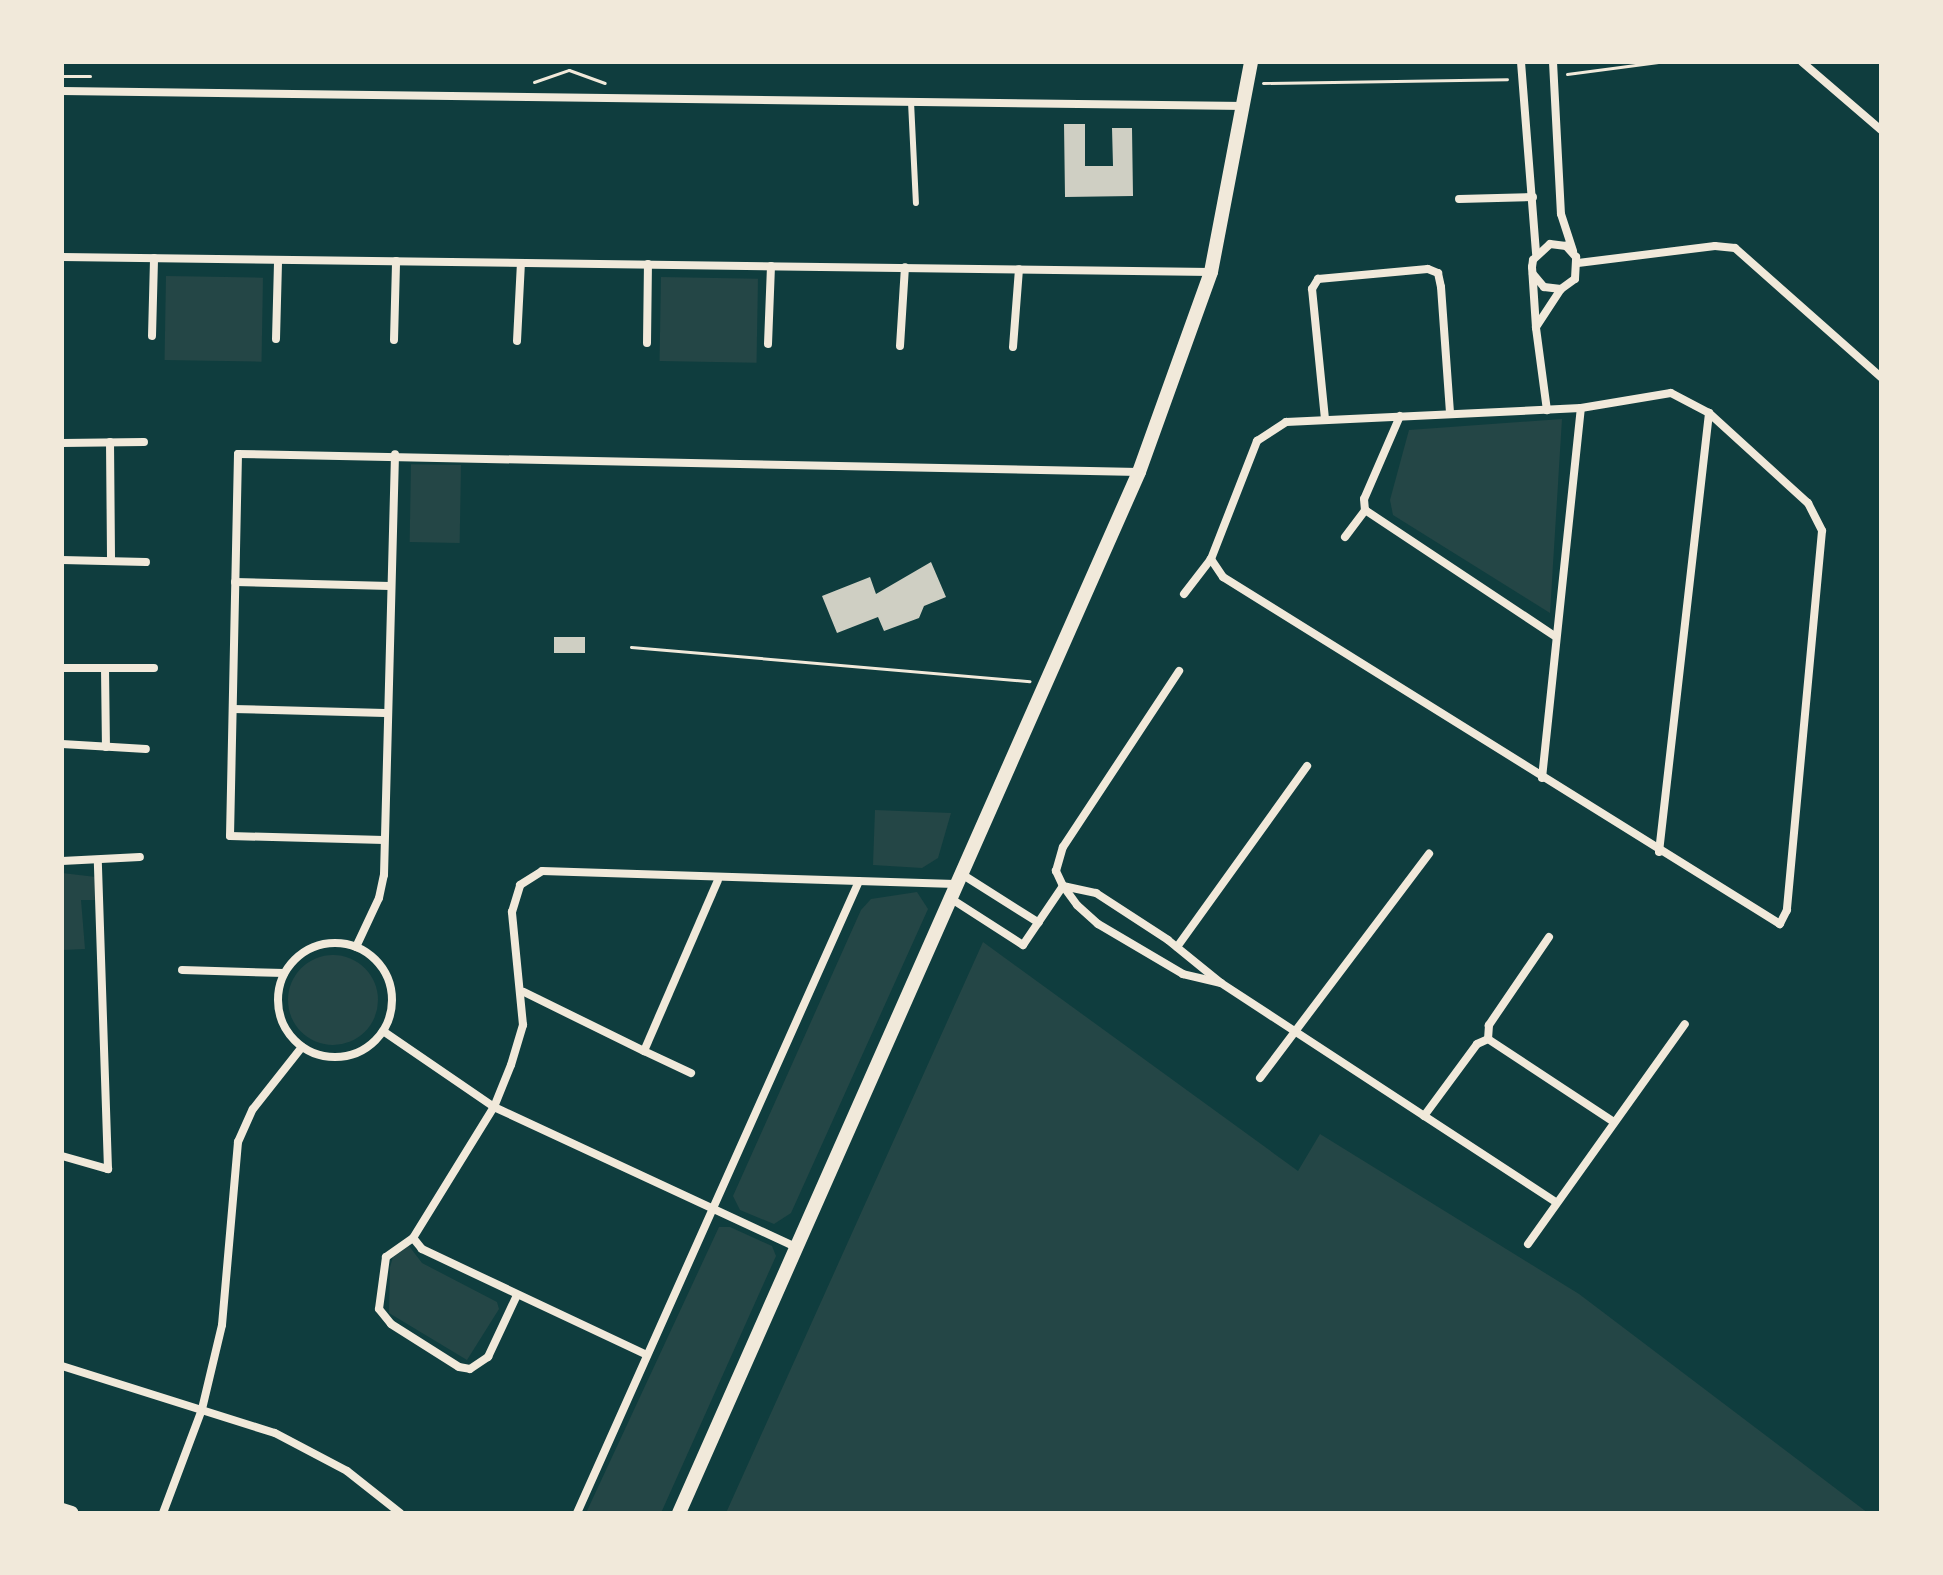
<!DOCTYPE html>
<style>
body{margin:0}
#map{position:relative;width:1943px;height:1575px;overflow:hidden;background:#0f3d3e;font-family:Quicksand,sans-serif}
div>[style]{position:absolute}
.green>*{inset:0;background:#244646;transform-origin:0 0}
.round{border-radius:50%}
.building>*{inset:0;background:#cfcfc3;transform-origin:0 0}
.path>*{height:3px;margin:-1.5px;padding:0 1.5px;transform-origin:1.5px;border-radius:1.5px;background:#f1e9da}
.service>*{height:6px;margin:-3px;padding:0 3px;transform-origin:3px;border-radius:3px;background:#f1e9da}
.minor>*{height:8px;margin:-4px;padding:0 4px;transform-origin:4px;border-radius:4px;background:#f1e9da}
.minor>.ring{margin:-4px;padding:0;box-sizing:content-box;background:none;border:8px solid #f1e9da;border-radius:50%}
.tertiary>*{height:14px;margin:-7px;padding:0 7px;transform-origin:7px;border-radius:7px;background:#f1e9da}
span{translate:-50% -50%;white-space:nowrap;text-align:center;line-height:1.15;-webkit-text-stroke:6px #f1e9da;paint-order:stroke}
.frame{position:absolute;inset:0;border:64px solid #f1e9da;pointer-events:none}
</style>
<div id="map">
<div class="green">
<div style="left:166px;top:276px;width:97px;height:84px;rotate:1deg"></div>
<div style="left:661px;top:277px;width:97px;height:84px;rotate:1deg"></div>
<div style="clip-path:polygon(1562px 419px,1550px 613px,1393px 515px,1390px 500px,1409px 430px)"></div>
<div style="left:461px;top:465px;width:78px;height:50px;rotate:91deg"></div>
<div style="clip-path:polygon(875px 810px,951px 813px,938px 858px,922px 868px,873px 865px)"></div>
<div style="clip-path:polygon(62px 873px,96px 877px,96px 900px,81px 900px,85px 949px,62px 950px)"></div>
<div style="clip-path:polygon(917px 892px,928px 909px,791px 1213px,774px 1224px,740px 1210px,733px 1196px,861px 910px,871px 899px)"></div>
<div style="clip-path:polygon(983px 942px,1298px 1171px,1320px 1134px,1579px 1294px,1868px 1513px,726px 1513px)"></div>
<div class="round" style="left:288px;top:955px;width:90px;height:90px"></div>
<div style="clip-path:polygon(719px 1227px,730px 1227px,772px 1246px,776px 1256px,661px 1513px,586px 1513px)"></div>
<div style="clip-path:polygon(409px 1246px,422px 1263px,497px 1302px,499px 1309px,467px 1360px,389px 1313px,390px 1267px,393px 1257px)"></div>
</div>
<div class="building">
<div style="clip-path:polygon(1064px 124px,1085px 124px,1085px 166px,1113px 166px,1112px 128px,1132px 128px,1133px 196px,1065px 197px)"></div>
<div style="clip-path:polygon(931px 562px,946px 597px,924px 606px,919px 618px,884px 631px,878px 617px,837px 633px,822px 596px,870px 577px,876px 594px)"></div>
<div style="left:554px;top:637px;width:31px;height:16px"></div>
</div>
<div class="path">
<div style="left:1567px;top:74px;width:92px;rotate:-7.5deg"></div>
<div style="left:62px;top:76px;width:28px"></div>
<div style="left:534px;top:82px;width:37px;rotate:-19deg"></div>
<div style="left:569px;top:70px;width:38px;rotate:20deg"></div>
<div style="left:1263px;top:83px;width:244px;rotate:-0.9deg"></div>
<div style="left:631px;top:647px;width:400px;rotate:4.9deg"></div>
</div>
<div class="service">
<div style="left:911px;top:102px;width:101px;rotate:87.2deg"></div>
</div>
<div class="minor">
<div style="left:1521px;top:62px;width:192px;rotate:85.5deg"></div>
<div style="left:1553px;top:62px;width:152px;rotate:87deg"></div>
<div style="left:1561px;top:214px;width:39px;rotate:72deg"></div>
<div style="left:1802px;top:62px;width:104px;rotate:40.7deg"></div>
<div style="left:62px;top:91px;width:1183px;rotate:0.73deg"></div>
<div style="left:1459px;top:199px;width:74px;rotate:-1.5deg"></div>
<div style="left:62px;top:257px;width:1149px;rotate:0.75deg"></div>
<div style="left:1578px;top:263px;width:138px;rotate:-7.1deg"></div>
<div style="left:1715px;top:246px;width:20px;rotate:6deg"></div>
<div style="left:1735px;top:248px;width:195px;rotate:41.5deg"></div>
<div style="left:1533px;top:274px;width:17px;rotate:50deg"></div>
<div style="left:1544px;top:287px;width:17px;rotate:7deg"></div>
<div style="left:1561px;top:289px;width:17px;rotate:-36deg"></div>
<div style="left:1575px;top:279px;width:22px;rotate:-87deg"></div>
<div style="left:1576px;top:257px;width:15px;rotate:-132deg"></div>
<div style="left:1566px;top:246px;width:16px;rotate:-173deg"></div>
<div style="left:1550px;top:244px;width:23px;rotate:137deg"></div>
<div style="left:1533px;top:260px;width:7px;rotate:98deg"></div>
<div style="left:1532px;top:267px;width:61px;rotate:86.2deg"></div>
<div style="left:1536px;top:328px;width:83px;rotate:82.4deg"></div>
<div style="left:1536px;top:327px;width:45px;rotate:-56.7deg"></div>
<div style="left:152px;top:336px;width:78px;rotate:-88.5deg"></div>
<div style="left:276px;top:339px;width:78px;rotate:-88.5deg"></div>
<div style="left:394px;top:340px;width:79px;rotate:-88.5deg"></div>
<div style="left:517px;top:341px;width:78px;rotate:-87.1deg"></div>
<div style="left:647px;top:343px;width:79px;rotate:-89.3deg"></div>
<div style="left:768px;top:344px;width:78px;rotate:-87.8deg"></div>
<div style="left:900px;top:346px;width:79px;rotate:-86.4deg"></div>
<div style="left:1013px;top:347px;width:78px;rotate:-85.6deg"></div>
<div style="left:1671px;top:393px;width:43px;rotate:27.8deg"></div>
<div style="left:1709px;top:413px;width:134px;rotate:42.3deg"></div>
<div style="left:1808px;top:503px;width:31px;rotate:63deg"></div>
<div style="left:1822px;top:531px;width:381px;rotate:95.3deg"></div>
<div style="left:1787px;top:910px;width:16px;rotate:117deg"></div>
<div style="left:1780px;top:924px;width:656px;rotate:-148.08deg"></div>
<div style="left:1223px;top:577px;width:22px;rotate:-124deg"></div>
<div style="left:1211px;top:559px;width:127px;rotate:-68.7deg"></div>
<div style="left:1257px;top:441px;width:35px;rotate:-33deg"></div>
<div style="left:1286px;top:422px;width:295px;rotate:-2.7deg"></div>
<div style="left:1581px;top:408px;width:91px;rotate:-9.5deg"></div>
<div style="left:1400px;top:416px;width:90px;rotate:113.4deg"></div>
<div style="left:1364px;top:499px;width:11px;rotate:85deg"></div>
<div style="left:1365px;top:510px;width:229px;rotate:33.6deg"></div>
<div style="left:1325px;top:419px;width:131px;rotate:-95.7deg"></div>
<div style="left:1312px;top:289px;width:12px;rotate:-59deg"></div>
<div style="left:1318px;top:279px;width:110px;rotate:-5.2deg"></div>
<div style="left:1428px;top:269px;width:11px;rotate:22deg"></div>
<div style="left:1438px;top:273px;width:14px;rotate:78deg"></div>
<div style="left:1441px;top:287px;width:127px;rotate:85.9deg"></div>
<div style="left:110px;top:442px;width:119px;rotate:89.5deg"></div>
<div style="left:62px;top:443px;width:82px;rotate:-0.7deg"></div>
<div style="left:1345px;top:537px;width:34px;rotate:-53deg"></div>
<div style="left:62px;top:560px;width:84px;rotate:1.4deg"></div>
<div style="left:235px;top:582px;width:155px;rotate:1.5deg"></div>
<div style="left:1184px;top:594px;width:44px;rotate:-52.4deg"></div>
<div style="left:62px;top:668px;width:92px"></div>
<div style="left:105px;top:668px;width:79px;rotate:89.3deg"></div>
<div style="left:233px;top:709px;width:152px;rotate:1.5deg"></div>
<div style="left:62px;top:744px;width:84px;rotate:3.4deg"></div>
<div style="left:1542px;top:778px;width:372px;rotate:-84deg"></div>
<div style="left:384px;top:840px;width:154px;rotate:-178.5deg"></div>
<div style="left:230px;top:836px;width:382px;rotate:-88.8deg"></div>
<div style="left:238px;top:454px;width:901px;rotate:1.14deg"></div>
<div style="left:1659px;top:852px;width:442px;rotate:-83.5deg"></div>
<div style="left:62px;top:861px;width:78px;rotate:-2.9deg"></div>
<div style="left:960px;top:873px;width:93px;rotate:32.3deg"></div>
<div style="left:1063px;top:886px;width:34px;rotate:12deg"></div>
<div style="left:1096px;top:893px;width:86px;rotate:33.1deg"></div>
<div style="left:1168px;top:940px;width:68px;rotate:39.1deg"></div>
<div style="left:1221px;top:983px;width:39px;rotate:-167deg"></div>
<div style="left:1183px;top:974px;width:99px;rotate:-149.5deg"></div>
<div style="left:1098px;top:924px;width:28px;rotate:-138deg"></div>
<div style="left:1077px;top:905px;width:24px;rotate:-126deg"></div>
<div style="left:1063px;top:886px;width:17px;rotate:-115deg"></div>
<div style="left:1056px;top:871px;width:25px;rotate:-74deg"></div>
<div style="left:1063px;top:847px;width:211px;rotate:-56.6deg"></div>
<div style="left:950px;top:898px;width:87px;rotate:32.8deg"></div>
<div style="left:1023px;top:945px;width:71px;rotate:-55.9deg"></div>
<div style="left:1549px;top:937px;width:107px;rotate:124.3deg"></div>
<div style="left:1489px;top:1025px;width:14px;rotate:94deg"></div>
<div style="left:1488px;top:1039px;width:151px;rotate:33.4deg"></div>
<div class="ring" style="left:278px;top:943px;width:106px;height:106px"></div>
<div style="left:356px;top:947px;width:54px;rotate:-64.9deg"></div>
<div style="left:379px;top:898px;width:24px;rotate:-78deg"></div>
<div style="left:384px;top:875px;width:421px;rotate:-88.5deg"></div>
<div style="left:1177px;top:947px;width:223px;rotate:-54.3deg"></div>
<div style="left:182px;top:970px;width:102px;rotate:1.7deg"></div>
<div style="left:1221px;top:983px;width:400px;rotate:33.2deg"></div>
<div style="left:524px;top:992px;width:134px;rotate:26.2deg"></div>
<div style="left:644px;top:1051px;width:186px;rotate:-66.6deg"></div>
<div style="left:383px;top:1031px;width:135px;rotate:34.4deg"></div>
<div style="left:494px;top:1107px;width:330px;rotate:24.9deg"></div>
<div style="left:644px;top:1051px;width:52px;rotate:25.1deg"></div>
<div style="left:1260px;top:1078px;width:281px;rotate:-53deg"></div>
<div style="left:1424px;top:1116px;width:89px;rotate:-53.6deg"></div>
<div style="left:1477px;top:1044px;width:12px;rotate:-24deg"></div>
<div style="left:62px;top:1156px;width:48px;rotate:15.8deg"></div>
<div style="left:108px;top:1169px;width:309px;rotate:-91.9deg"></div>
<div style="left:413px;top:1238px;width:33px;rotate:145deg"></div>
<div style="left:386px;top:1257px;width:52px;rotate:97.7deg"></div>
<div style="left:379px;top:1309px;width:19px;rotate:51deg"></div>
<div style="left:391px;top:1324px;width:80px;rotate:32.3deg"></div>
<div style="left:459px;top:1367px;width:11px;rotate:10deg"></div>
<div style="left:470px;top:1369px;width:22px;rotate:-34deg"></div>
<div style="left:488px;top:1357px;width:68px;rotate:-64.9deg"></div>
<div style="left:1528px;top:1244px;width:270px;rotate:-54.5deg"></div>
<div style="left:647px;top:1355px;width:249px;rotate:-154.8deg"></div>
<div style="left:422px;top:1249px;width:14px;rotate:-129deg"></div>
<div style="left:413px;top:1238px;width:154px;rotate:-58.3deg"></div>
<div style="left:494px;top:1107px;width:45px;rotate:-68deg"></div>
<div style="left:511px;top:1065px;width:42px;rotate:-73.3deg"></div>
<div style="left:523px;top:1025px;width:114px;rotate:-95.6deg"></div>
<div style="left:512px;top:912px;width:28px;rotate:-73deg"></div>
<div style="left:520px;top:885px;width:26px;rotate:-32deg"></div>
<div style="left:542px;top:871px;width:413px;rotate:1.8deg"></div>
<div style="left:62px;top:1366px;width:223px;rotate:17.5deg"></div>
<div style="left:275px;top:1433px;width:81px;rotate:27.8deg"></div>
<div style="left:347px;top:1471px;width:68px;rotate:38.4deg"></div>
<div style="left:163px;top:1513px;width:111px;rotate:-69.4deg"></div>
<div style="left:202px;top:1409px;width:86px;rotate:-76.6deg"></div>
<div style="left:222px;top:1325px;width:184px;rotate:-85deg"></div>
<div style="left:238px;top:1142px;width:36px;rotate:-66deg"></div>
<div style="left:253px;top:1109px;width:79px;rotate:-51.7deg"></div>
<div style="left:577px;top:1513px;width:692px;rotate:-65.95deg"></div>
</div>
<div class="tertiary">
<div style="left:62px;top:1510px;width:10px;rotate:17deg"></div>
<div style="left:679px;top:1513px;width:1138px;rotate:-66.16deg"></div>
<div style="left:1139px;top:472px;width:213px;rotate:-70.2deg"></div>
<div style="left:1211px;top:272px;width:214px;rotate:-79.2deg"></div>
</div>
<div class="frame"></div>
</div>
